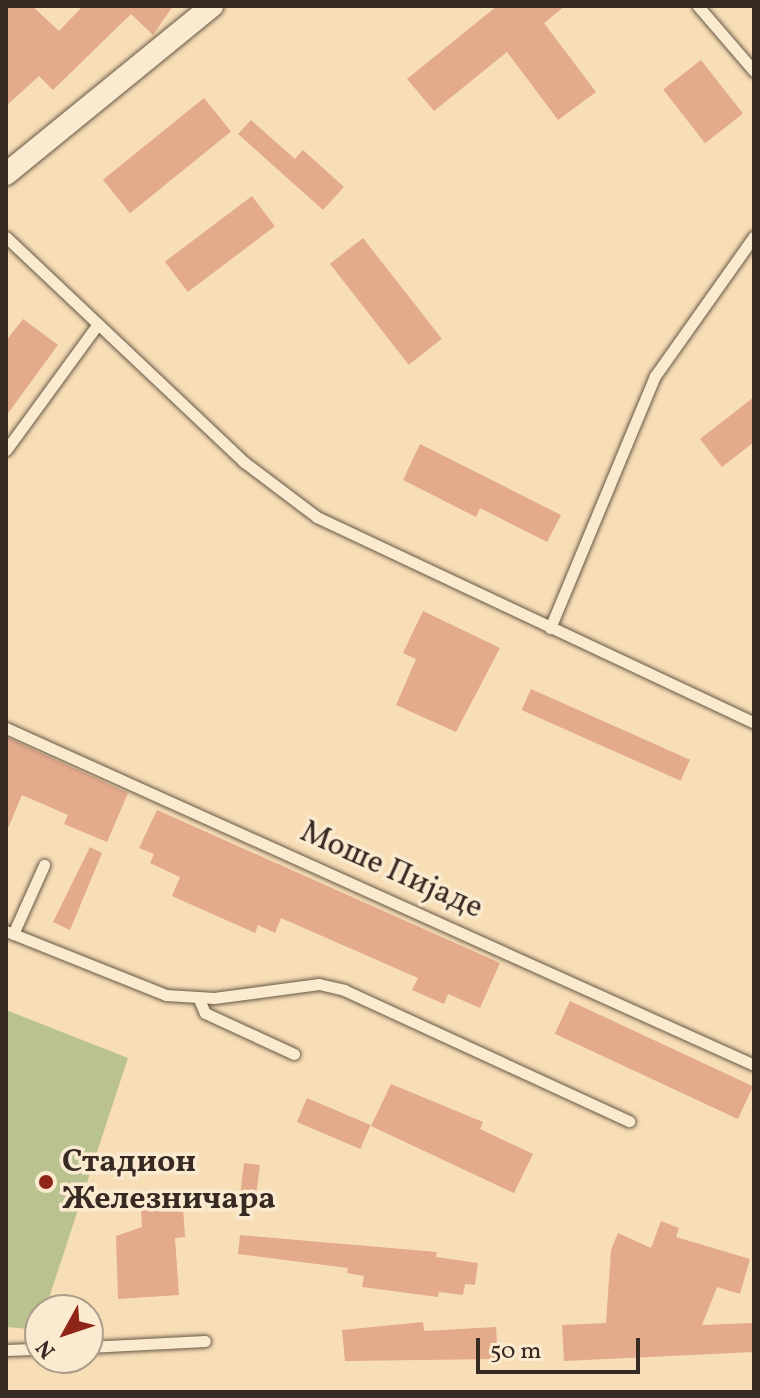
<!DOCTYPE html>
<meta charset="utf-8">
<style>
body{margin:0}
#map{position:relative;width:760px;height:1398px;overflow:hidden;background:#f7deb6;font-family:Vollkorn,serif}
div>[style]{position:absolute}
.green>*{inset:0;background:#bac290}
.building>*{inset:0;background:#e3aa8b;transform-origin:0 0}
.roads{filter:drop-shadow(0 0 2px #675748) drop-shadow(0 0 2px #675748)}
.service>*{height:11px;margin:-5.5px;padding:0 5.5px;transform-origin:5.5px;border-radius:5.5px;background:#faead0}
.minor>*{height:22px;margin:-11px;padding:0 11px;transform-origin:11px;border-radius:11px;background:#faead0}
.dots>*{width:22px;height:22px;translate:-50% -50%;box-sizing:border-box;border:4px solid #faead0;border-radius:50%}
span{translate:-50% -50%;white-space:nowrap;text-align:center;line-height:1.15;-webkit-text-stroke:7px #faead0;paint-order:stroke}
.street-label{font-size:32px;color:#372a23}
.poi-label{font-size:32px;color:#372a23;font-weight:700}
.left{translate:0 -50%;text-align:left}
.frame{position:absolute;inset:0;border:8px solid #372a23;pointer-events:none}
.north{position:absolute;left:24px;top:1294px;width:80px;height:80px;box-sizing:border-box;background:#faead0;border:2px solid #ac9d8b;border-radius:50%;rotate:230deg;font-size:22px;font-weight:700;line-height:32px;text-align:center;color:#372a23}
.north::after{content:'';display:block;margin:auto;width:28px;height:36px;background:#8f2418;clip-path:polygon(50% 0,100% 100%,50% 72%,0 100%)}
.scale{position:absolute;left:476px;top:1338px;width:164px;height:36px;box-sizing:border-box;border:4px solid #372a23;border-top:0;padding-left:10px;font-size:24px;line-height:28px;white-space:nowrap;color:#372a23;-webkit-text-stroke:6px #faead0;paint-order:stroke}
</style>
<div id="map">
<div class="green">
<div style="clip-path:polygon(6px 1010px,128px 1058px,45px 1310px,40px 1310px,40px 1330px,6px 1327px)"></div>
</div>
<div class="building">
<div style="clip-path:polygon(6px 6px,32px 6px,59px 31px,83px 6px,173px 6px,153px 35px,131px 14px,53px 90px,39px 76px,6px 106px)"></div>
<div style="clip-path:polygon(497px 6px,565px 6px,544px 23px,596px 92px,558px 120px,507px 52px,434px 111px,407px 79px)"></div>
<div style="left:701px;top:60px;width:68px;height:48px;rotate:52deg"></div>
<div style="left:204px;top:98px;width:43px;height:130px;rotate:51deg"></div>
<div style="clip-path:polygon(251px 120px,295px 159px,303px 150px,344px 187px,323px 210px,238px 134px)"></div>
<div style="left:252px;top:196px;width:38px;height:109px;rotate:53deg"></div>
<div style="left:363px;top:238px;width:128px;height:42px;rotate:52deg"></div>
<div style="clip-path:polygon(23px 319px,58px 345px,6px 416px,6px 341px)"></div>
<div style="clip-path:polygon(754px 397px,754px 442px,722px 467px,700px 439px)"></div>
<div style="clip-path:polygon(420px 444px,561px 515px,547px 542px,480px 508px,476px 517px,403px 480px)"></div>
<div style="clip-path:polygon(423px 611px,500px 648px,456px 732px,396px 705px,416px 659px,403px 653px)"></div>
<div style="left:531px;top:689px;width:174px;height:23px;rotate:24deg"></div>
<div style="clip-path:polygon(6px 737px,128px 793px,107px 842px,64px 824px,68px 815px,22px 795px,6px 833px)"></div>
<div style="clip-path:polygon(157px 810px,500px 963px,480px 1008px,448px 994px,444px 1004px,412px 990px,418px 978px,281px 918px,275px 933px,258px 925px,255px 933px,172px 896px,180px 877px,150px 863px,154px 854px,139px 848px)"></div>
<div style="clip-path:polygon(90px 847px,102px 853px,70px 930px,53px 922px)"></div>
<div style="left:570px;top:1001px;width:202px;height:36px;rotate:25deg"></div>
<div style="clip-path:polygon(391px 1084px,483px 1122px,480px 1129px,533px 1154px,514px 1193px,371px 1126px)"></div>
<div style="left:307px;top:1098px;width:69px;height:26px;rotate:23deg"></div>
<div style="left:244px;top:1163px;width:16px;height:37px;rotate:7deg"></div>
<div style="clip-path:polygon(183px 1208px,185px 1237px,175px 1238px,179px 1295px,118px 1299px,116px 1236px,142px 1227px,141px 1210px)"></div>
<div style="clip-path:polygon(661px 1221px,679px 1228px,676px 1237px,750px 1259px,740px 1294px,717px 1287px,702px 1325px,754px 1323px,754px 1352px,564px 1361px,562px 1325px,606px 1323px,611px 1250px,618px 1233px,651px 1248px)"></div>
<div style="clip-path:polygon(240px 1235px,437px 1252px,436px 1257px,478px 1263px,475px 1285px,465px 1284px,463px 1295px,439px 1292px,438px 1297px,362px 1287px,364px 1276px,347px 1273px,348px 1268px,238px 1254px)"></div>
<div style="clip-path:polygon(423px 1322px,424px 1331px,496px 1327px,498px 1359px,345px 1361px,342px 1330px)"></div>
</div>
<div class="roads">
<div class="service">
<div style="left:698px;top:6px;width:86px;rotate:49.3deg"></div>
<div style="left:6px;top:237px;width:328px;rotate:43.4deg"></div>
<div style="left:244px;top:462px;width:91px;rotate:37deg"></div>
<div style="left:317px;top:517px;width:483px;rotate:25.2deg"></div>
<div style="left:6px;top:450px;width:156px;rotate:-53.9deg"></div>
<div style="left:550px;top:628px;width:273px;rotate:-67.4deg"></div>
<div style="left:655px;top:376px;width:171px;rotate:-54.7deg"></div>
<div style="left:6px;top:728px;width:820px;rotate:24.25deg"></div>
<div style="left:6px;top:931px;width:172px;rotate:21.8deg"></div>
<div style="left:166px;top:995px;width:48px;rotate:3.6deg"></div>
<div style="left:214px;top:998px;width:106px;rotate:-7.6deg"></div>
<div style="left:319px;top:984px;width:26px;rotate:13deg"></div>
<div style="left:344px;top:990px;width:314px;rotate:24.7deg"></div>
<div style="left:13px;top:934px;width:76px;rotate:-65.8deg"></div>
<div style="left:199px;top:999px;width:15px;rotate:67deg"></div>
<div style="left:205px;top:1013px;width:98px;rotate:24.7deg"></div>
<div style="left:88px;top:1347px;width:117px;rotate:-2.9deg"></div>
<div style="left:6px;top:1350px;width:34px;rotate:-2deg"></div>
</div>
<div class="minor">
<div style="left:6px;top:174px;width:266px;rotate:-39.2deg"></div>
</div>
</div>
<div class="dots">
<div style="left:46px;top:1182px;background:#8f2418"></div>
</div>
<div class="street-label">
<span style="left:391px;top:871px;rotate:24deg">Моше Пијаде</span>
</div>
<div class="poi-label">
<span class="left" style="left:62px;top:1182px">Стадион<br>Железничара</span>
</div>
<div class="frame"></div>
<div class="north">N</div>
<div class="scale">50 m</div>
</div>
